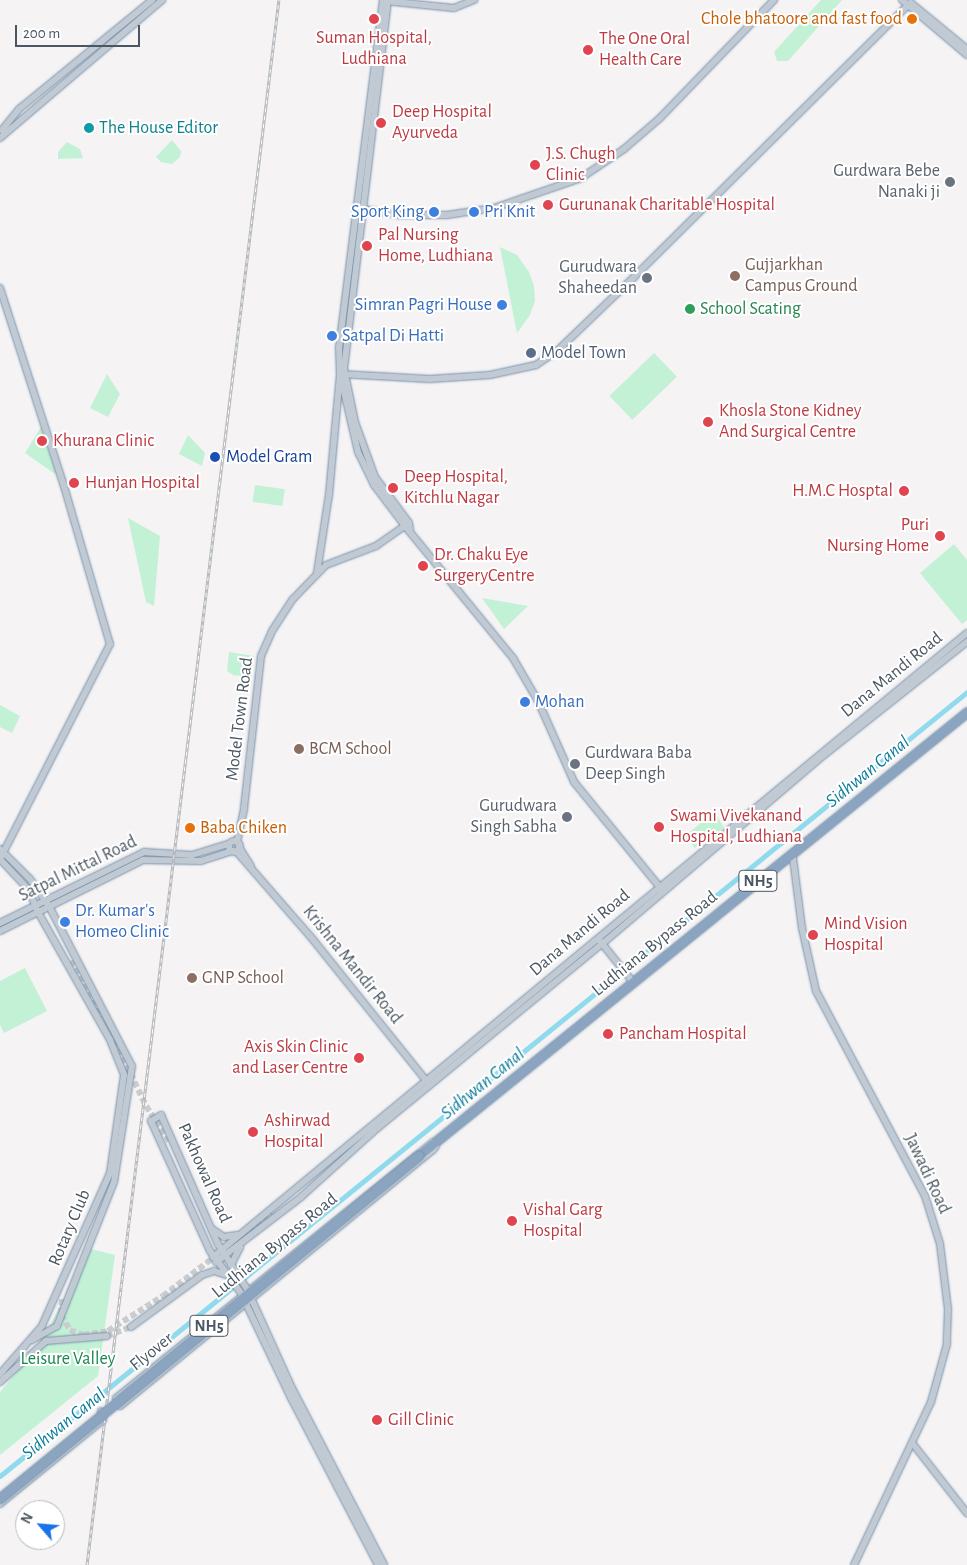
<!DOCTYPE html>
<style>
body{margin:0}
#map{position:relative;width:967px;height:1565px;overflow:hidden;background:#f5f3f3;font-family:"Alegreya Sans",sans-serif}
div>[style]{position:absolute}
.green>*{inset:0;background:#c3f1d5;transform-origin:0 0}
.canal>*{height:4.5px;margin:-2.25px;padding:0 2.25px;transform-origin:2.25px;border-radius:2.25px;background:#90daee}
.minor-tunnel>*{height:6px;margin-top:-3px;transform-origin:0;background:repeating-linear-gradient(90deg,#caccce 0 6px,transparent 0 9px)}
.roads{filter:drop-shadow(0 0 1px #7690ad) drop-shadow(0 0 1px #7690ad)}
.minor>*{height:6px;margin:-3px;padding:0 3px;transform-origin:3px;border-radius:3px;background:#c1cad2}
.minor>.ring{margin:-3px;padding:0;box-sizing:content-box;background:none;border:6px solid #c1cad2;border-radius:50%}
.highway>*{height:9px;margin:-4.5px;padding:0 4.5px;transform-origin:4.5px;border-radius:4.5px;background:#8ba5c1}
.rail>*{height:3px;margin-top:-1.5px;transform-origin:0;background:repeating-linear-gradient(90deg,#fff 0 4px,#b5b8bd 0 8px);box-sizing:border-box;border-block:1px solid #b5b8bd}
.bridges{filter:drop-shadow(0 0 1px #7690ad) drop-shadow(0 0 1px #7690ad)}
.highway-bridge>*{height:9px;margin:-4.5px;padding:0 4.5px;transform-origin:4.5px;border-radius:4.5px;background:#8ba5c1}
.dots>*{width:14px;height:14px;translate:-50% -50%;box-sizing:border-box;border:2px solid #fff;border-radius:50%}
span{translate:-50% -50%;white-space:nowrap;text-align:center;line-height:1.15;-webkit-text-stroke:4px #fff;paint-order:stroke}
.shield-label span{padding:1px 4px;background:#fff;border:1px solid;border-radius:4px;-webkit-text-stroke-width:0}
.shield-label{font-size:16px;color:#4a5661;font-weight:700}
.food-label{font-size:18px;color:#c56008}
.right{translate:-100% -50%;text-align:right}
.left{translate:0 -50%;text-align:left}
.health-label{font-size:18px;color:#be3a42}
.culture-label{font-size:18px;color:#0d838f}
.worship-label{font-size:18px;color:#5b616d}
.shop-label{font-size:18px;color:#366cbe}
.education-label{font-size:18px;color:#785e54}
.leisure-label{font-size:18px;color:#27864d}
.service-label{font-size:18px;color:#4e5e75}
.transit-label{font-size:18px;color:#164399}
.street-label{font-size:18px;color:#4a5661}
.park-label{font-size:18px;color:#17864f}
.water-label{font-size:19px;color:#0c7c9b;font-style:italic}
.north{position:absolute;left:15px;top:1500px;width:50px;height:50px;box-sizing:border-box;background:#fff;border:1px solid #b7bbc0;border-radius:50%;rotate:297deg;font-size:14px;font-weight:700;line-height:20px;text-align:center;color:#4a5661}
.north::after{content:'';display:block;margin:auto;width:18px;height:22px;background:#1a73e8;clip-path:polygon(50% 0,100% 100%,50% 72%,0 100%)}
.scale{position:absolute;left:15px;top:25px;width:125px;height:22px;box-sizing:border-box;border:2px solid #4a5661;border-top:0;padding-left:6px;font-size:15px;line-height:18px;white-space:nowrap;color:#4a5661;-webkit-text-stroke:4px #fff;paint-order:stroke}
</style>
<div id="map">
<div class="green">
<div style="clip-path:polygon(821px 0,842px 0,788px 61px,777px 61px,774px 52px)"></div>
<div style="clip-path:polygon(172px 140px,181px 151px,180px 157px,172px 164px,161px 162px,156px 157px)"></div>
<div style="clip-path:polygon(67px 142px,80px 149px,83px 158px,58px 159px,58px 152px)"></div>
<div style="clip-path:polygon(500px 247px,517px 255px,529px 272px,534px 286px,535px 301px,530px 315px,517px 333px)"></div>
<div style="left:654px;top:353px;width:33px;height:62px;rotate:46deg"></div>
<div style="clip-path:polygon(107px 374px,120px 394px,108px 417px,90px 408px)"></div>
<div style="clip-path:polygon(41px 427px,56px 472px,55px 474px,25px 453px)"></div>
<div style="clip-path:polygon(188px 435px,205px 453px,202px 466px,179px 454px)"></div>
<div style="left:255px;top:485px;width:30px;height:17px;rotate:8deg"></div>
<div style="clip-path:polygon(128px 518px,160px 536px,154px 606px,146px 602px)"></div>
<div style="clip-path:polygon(954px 544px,967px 560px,967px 620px,962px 624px,920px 573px)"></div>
<div style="clip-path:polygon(482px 598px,528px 606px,504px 629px)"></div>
<div style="clip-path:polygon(229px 652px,254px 656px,251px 677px,233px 675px,227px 671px)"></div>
<div style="clip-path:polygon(0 705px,20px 716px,12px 733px,0 727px)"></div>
<div style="clip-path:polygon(714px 812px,724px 827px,695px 848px,685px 836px)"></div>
<div style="clip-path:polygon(25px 968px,47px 1011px,4px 1033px,0 1025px,0 981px)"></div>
<div style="clip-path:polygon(91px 1249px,115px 1255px,98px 1376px,0 1455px,0 1392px,38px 1347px)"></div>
</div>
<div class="canal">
<div style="left:0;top:1476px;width:1245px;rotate:-39.03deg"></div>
</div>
<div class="minor-tunnel">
<div style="left:72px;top:960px;width:64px;rotate:61deg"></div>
<div style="left:115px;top:1041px;width:72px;rotate:64.5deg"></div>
<div style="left:146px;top:1106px;width:45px;rotate:56.7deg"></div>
<div style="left:62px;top:1299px;width:16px;rotate:94deg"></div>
<div style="left:61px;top:1315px;width:17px;rotate:59deg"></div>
<div style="left:70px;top:1330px;width:14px;rotate:21deg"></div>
<div style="left:83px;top:1335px;width:25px;rotate:-9deg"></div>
<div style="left:108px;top:1331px;width:65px;rotate:-32.5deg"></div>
<div style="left:163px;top:1296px;width:137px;rotate:-37.3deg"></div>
<div style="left:107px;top:1336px;width:26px;rotate:-21deg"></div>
</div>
<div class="roads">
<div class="minor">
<div style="left:383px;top:0;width:350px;rotate:97.2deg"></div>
<div style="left:339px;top:347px;width:27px;rotate:88deg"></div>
<div style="left:340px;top:374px;width:80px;rotate:77deg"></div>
<div style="left:358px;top:452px;width:37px;rotate:64deg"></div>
<div style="left:374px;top:485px;width:51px;rotate:52.9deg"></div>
<div style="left:405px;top:526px;width:171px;rotate:50.7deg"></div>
<div style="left:513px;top:658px;width:50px;rotate:59.8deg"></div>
<div style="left:538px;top:701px;width:89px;rotate:66deg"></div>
<div style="left:574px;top:782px;width:141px;rotate:50.8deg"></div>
<div style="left:388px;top:0;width:372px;rotate:96.8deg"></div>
<div style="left:344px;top:369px;width:54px;rotate:78.3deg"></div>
<div style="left:355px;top:422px;width:59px;rotate:70deg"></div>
<div style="left:375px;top:477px;width:57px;rotate:53.5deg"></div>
<div style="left:409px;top:523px;width:7px;rotate:82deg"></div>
<div style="left:902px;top:0;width:85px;rotate:40.2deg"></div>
<div style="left:385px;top:1px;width:69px;rotate:5.8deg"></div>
<div style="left:454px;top:8px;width:22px;rotate:-22deg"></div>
<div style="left:911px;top:3px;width:72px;rotate:39.4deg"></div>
<div style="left:2px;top:130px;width:27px;rotate:-51deg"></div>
<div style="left:19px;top:109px;width:172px;rotate:-39.3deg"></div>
<div style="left:0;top:138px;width:213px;rotate:-40.4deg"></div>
<div style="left:362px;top:209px;width:37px;rotate:9deg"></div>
<div style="left:399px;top:215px;width:48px"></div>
<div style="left:447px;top:215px;width:48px;rotate:-8.5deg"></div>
<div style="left:494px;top:208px;width:92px;rotate:-19deg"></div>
<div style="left:581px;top:178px;width:52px;rotate:-34deg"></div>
<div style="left:624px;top:149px;width:48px;rotate:-40.7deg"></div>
<div style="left:660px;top:118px;width:164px;rotate:-46deg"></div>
<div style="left:0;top:288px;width:208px;rotate:72.1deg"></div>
<div style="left:64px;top:486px;width:165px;rotate:73.8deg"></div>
<div style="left:110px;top:644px;width:242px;rotate:117.1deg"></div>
<div style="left:317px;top:573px;width:79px;rotate:-81.3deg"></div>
<div style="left:329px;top:495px;width:121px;rotate:-84.8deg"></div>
<div style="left:340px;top:374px;width:90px;rotate:3.2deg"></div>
<div style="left:430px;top:379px;width:60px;rotate:-3.8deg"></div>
<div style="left:490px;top:375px;width:47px;rotate:-12.3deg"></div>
<div style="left:536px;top:365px;width:27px;rotate:-34deg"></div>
<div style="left:558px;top:350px;width:105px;rotate:-43.8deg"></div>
<div style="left:634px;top:277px;width:389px;rotate:-44.8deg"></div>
<div class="ring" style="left:228.5px;top:840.5px;width:5px;height:5px"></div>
<div style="left:237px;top:842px;width:35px;rotate:-78deg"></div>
<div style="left:244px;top:808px;width:153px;rotate:-83.6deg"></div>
<div style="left:261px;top:656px;width:27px;rotate:-66deg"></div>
<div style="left:272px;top:631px;width:38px;rotate:-57deg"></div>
<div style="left:293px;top:599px;width:47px;rotate:-45.9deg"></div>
<div style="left:326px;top:565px;width:53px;rotate:-20.8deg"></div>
<div style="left:376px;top:546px;width:39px;rotate:-35deg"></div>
<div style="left:239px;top:847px;width:22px;rotate:58deg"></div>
<div style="left:0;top:849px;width:42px;rotate:45deg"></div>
<div style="left:30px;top:879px;width:33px;rotate:55deg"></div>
<div style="left:49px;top:906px;width:180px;rotate:62.6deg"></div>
<div style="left:132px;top:1066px;width:117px;rotate:98.8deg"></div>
<div style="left:114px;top:1182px;width:155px;rotate:111.6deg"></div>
<div style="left:57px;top:1326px;width:29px;rotate:151deg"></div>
<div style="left:236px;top:851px;width:113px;rotate:49deg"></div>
<div style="left:310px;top:936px;width:190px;rotate:51.2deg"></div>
<div style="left:793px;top:858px;width:71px;rotate:82.7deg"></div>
<div style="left:802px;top:928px;width:65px;rotate:77.5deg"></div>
<div style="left:816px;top:991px;width:232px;rotate:62deg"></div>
<div style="left:925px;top:1196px;width:50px;rotate:72.6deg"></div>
<div style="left:940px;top:1244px;width:65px;rotate:83deg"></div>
<div style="left:948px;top:1309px;width:35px;rotate:92deg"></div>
<div style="left:947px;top:1344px;width:60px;rotate:105.4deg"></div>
<div style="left:931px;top:1402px;width:180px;rotate:115.3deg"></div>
<div style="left:0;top:859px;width:42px;rotate:46.9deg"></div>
<div style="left:29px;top:890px;width:24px;rotate:68deg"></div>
<div style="left:38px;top:912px;width:147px;rotate:60.6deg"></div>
<div style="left:110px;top:1040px;width:38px;rotate:68deg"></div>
<div style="left:124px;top:1075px;width:99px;rotate:98.1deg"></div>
<div style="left:110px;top:1173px;width:167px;rotate:114deg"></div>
<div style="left:42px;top:1326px;width:64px;rotate:131.2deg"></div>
<div style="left:0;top:923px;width:161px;rotate:-26.2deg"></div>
<div style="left:144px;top:852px;width:48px;rotate:3.6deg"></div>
<div style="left:192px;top:855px;width:39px;rotate:-17deg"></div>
<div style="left:0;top:931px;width:160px;rotate:-26.4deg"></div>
<div style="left:143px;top:860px;width:58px;rotate:1deg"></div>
<div style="left:201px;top:861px;width:33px;rotate:-18deg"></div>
<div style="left:600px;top:941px;width:53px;rotate:51.2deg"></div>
<div style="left:433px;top:1142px;width:5px;rotate:53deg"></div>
<div style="left:436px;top:1146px;width:5px;rotate:127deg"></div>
<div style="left:433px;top:1150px;width:404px;rotate:140.7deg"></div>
<div style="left:120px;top:1406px;width:9px;rotate:-117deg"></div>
<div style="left:116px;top:1398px;width:407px;rotate:-38.9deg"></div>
<div style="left:212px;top:1229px;width:14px;rotate:34deg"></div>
<div style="left:224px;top:1237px;width:13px;rotate:-9deg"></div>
<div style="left:213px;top:1257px;width:979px;rotate:-39.61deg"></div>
<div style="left:216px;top:1262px;width:107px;rotate:-37.4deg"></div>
<div style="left:301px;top:1197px;width:98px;rotate:-42.1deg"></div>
<div style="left:374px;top:1131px;width:295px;rotate:-39.4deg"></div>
<div style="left:602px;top:944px;width:290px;rotate:-40.4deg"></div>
<div style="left:823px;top:756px;width:184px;rotate:-38.4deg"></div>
<div style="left:231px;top:1265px;width:20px;rotate:-63deg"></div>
<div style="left:131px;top:1327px;width:88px;rotate:-36.2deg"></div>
<div style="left:202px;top:1275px;width:13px;rotate:-18deg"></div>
<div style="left:214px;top:1271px;width:13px;rotate:18deg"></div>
<div style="left:0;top:1382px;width:62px;rotate:-41.7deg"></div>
<div style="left:46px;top:1341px;width:61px;rotate:-4.7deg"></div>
<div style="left:913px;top:1444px;width:88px;rotate:52deg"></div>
<div style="left:0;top:1504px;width:133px;rotate:-39.2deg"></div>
<div style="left:103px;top:1420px;width:9px;rotate:-103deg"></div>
<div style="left:378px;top:1565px;width:188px;rotate:-117.5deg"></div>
<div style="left:291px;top:1398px;width:116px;rotate:-115.5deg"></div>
<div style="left:241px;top:1293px;width:52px;rotate:-126.4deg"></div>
<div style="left:210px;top:1251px;width:143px;rotate:-114.4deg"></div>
<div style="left:151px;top:1121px;width:12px;rotate:-31deg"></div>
<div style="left:161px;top:1115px;width:141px;rotate:66.2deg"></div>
<div style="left:218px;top:1244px;width:54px;rotate:57.2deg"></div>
<div style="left:247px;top:1289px;width:109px;rotate:65.6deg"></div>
<div style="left:292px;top:1388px;width:199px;rotate:62.5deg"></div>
</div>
<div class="highway">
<div style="left:419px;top:1155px;width:705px;rotate:-38.95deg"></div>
</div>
</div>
<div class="rail">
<div style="left:87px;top:1565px;width:1577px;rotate:-83.01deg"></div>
</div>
<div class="bridges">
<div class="highway-bridge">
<div style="left:0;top:1498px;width:541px;rotate:-39.3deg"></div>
</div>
</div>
<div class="dots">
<div style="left:374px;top:19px;background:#e0444e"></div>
<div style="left:912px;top:19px;background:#e8710a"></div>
<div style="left:588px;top:50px;background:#e0444e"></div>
<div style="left:381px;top:123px;background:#e0444e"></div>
<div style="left:89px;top:128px;background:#0f9aa8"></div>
<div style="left:535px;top:165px;background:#e0444e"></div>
<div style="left:950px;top:182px;background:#6b7280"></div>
<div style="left:548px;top:205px;background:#e0444e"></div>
<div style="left:434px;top:212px;background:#3f7fe0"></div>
<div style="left:474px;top:212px;background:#3f7fe0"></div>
<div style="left:367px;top:246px;background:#e0444e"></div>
<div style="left:735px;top:276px;background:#8d6e63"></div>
<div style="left:647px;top:278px;background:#6b7280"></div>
<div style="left:502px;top:305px;background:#3f7fe0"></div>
<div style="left:690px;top:309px;background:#2e9e5b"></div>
<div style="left:332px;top:336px;background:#3f7fe0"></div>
<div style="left:531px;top:353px;background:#5c6f8a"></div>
<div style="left:708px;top:422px;background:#e0444e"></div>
<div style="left:42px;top:441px;background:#e0444e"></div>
<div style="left:215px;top:457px;background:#1a4fb4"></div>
<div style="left:74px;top:483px;background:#e0444e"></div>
<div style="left:393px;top:488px;background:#e0444e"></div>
<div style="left:904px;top:491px;background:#e0444e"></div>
<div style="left:940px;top:536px;background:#e0444e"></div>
<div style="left:423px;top:566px;background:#e0444e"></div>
<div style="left:525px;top:702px;background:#3f7fe0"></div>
<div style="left:299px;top:749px;background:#8d6e63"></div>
<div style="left:575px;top:764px;background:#6b7280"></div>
<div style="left:567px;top:817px;background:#6b7280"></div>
<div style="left:659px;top:827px;background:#e0444e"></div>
<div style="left:190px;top:828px;background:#e8710a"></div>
<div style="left:65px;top:922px;background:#3f7fe0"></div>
<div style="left:813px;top:935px;background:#e0444e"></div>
<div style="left:192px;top:978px;background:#8d6e63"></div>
<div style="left:608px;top:1034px;background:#e0444e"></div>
<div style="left:359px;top:1058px;background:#e0444e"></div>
<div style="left:253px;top:1132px;background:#e0444e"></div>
<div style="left:512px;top:1221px;background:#e0444e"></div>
<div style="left:377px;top:1420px;background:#e0444e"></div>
</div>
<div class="shield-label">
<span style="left:758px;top:881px">NH5</span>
<span style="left:209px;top:1326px">NH5</span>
</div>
<div class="food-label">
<span class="right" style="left:902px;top:19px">Chole bhatoore and fast food</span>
<span class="left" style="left:200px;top:828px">Baba Chiken</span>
</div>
<div class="health-label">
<span style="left:374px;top:49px">Suman Hospital,<br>Ludhiana</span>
<span class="left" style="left:599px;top:50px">The One Oral<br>Health Care</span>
<span class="left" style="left:392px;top:123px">Deep Hospital<br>Ayurveda</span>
<span class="left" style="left:546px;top:165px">J.S. Chugh<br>Clinic</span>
<span class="left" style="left:559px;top:205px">Gurunanak Charitable Hospital</span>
<span class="left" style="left:378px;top:246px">Pal Nursing<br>Home, Ludhiana</span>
<span class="left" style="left:719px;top:422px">Khosla Stone Kidney<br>And Surgical Centre</span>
<span class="left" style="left:53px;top:441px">Khurana Clinic</span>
<span class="left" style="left:404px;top:488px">Deep Hospital,<br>Kitchlu Nagar</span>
<span class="left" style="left:85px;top:483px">Hunjan Hospital</span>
<span class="right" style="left:893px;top:491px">H.M.C Hosptal</span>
<span class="right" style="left:929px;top:536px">Puri<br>Nursing Home</span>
<span class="left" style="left:434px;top:566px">Dr. Chaku Eye<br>SurgeryCentre</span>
<span class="left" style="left:670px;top:827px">Swami Vivekanand<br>Hospital, Ludhiana</span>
<span class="left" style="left:824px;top:935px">Mind Vision<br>Hospital</span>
<span class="left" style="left:619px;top:1034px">Pancham Hospital</span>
<span class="right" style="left:348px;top:1058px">Axis Skin Clinic<br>and Laser Centre</span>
<span class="left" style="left:264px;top:1132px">Ashirwad<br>Hospital</span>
<span class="left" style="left:523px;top:1221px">Vishal Garg<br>Hospital</span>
<span class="left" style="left:388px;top:1420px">Gill Clinic</span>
</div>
<div class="culture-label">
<span class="left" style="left:99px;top:128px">The House Editor</span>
</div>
<div class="worship-label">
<span class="right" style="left:940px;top:182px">Gurdwara Bebe<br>Nanaki ji</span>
<span class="right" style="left:637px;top:278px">Gurudwara<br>Shaheedan</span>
<span class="left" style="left:585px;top:764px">Gurdwara Baba<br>Deep Singh</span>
<span class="right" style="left:557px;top:817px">Gurudwara<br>Singh Sabha</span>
</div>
<div class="shop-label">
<span class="right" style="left:424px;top:212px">Sport King</span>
<span class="left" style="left:484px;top:212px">Pri Knit</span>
<span class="right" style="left:492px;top:305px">Simran Pagri House</span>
<span class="left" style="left:342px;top:336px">Satpal Di Hatti</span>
<span class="left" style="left:535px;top:702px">Mohan</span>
<span class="left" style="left:75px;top:922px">Dr. Kumar's<br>Homeo Clinic</span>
</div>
<div class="education-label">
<span class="left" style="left:745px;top:276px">Gujjarkhan<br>Campus Ground</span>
<span class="left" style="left:309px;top:749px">BCM School</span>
<span class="left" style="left:202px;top:978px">GNP School</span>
</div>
<div class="leisure-label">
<span class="left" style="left:700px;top:309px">School Scating</span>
</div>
<div class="service-label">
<span class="left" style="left:541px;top:353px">Model Town</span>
</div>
<div class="transit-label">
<span class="left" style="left:226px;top:457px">Model Gram</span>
</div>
<div class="street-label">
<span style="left:892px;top:675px;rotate:-39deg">Dana Mandi Road</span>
<span style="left:240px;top:719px;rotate:-83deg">Model Town Road</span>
<span style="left:78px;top:869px;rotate:-26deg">Satpal Mittal Road</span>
<span style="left:580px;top:933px;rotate:-40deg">Dana Mandi Road</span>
<span style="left:655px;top:944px;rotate:-39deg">Ludhiana Bypass Road</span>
<span style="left:352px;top:965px;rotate:51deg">Krishna Mandir Road</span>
<span style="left:204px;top:1173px;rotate:66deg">Pakhowal Road</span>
<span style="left:927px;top:1174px;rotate:65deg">Jawadi Road</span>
<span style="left:70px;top:1228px;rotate:-67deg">Rotary Club</span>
<span style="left:275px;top:1246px;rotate:-39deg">Ludhiana Bypass Road</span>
<span style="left:152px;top:1352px;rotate:-39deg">Flyover</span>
</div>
<div class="park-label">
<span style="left:68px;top:1359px">Leisure Valley</span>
</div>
<div class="water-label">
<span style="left:868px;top:772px;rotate:-39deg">Sidhwan Canal</span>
<span style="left:483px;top:1084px;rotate:-39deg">Sidhwan Canal</span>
<span style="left:64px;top:1424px;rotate:-39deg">Sidhwan Canal</span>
</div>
<div class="north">N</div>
<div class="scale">200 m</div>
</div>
